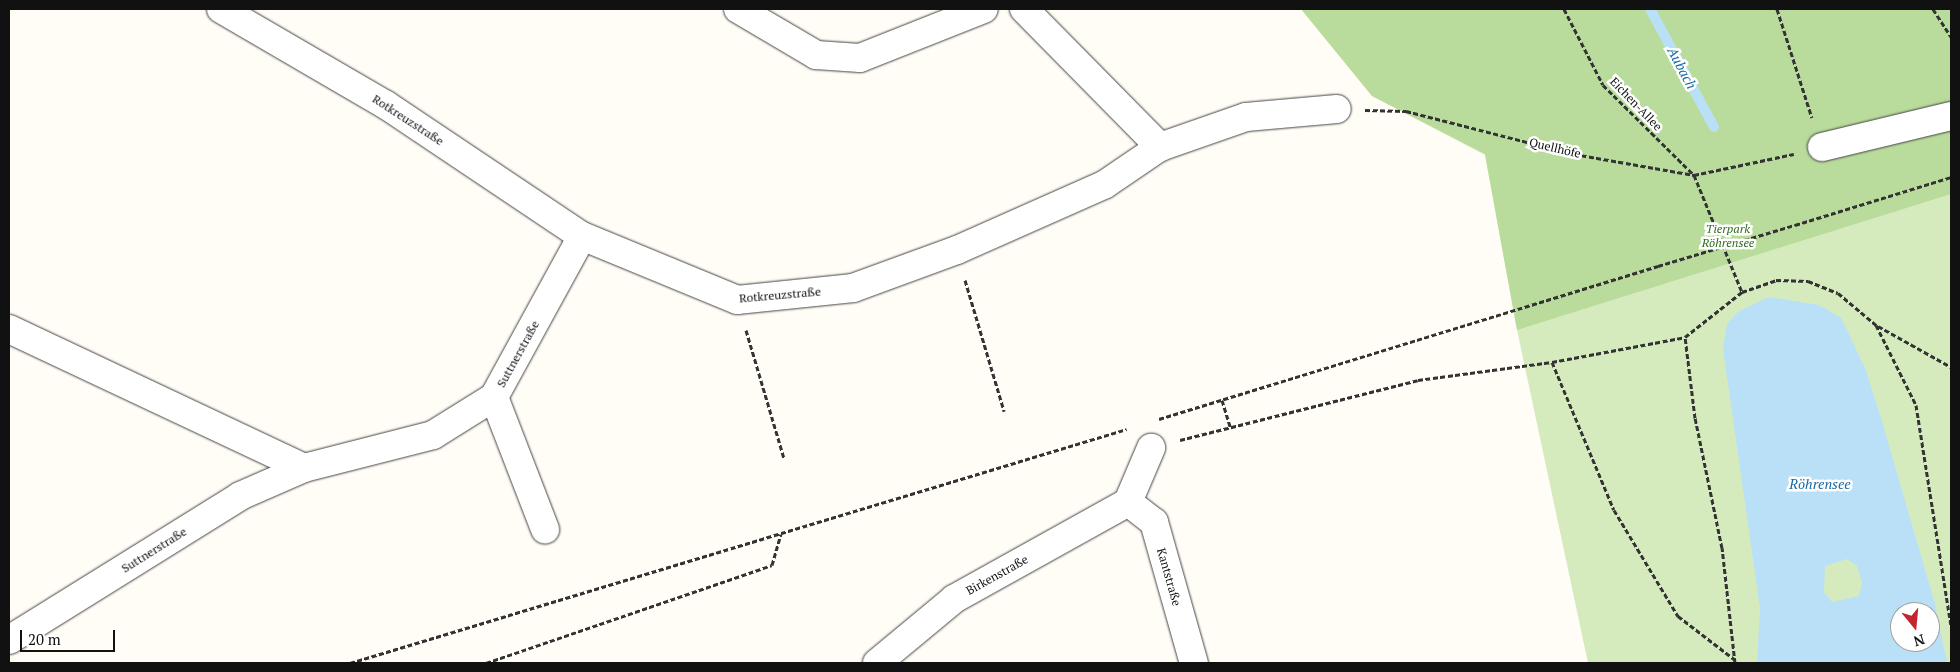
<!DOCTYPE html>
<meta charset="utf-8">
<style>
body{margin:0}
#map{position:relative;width:1960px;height:672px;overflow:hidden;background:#fffdf5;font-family:"PT Serif",serif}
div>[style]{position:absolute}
.green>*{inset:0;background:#d5ebbd}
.forest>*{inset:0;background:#b9dc9c}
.water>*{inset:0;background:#b9e0f7}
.stream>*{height:10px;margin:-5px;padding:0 5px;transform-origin:5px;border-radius:5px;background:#b9e0f7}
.path>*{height:3px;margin-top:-1.5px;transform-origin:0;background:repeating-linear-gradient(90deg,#333 0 5px,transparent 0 7.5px)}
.roads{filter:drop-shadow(0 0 1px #444) drop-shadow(0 0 1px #444)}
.minor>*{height:28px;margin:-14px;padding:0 14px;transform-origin:14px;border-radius:14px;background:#fff}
.path-bridge>*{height:3px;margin-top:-1.5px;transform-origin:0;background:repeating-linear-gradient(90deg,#333 0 5px,transparent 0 7.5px)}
span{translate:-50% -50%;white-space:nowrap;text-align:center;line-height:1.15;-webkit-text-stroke:5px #fff;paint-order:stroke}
.street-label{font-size:12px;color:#111}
.park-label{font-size:12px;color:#2f6b1f;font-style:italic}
.water-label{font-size:14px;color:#1768a6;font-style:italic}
.frame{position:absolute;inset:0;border:10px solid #111;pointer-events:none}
.north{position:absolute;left:1890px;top:602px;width:50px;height:50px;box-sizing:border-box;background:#fff;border:1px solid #a0a0a0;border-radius:50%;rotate:163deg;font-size:14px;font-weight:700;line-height:20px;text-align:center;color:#111}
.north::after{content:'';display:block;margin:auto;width:18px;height:22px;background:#c4262e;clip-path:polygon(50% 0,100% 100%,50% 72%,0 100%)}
.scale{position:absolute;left:20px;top:630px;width:95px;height:22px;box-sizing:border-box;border:2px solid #111;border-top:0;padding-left:6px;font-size:15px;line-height:18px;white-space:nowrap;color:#111;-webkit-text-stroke:4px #fff;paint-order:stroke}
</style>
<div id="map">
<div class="green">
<div style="clip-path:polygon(evenodd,1301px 9px,1951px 9px,1951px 663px,1588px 663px,1517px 330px,1485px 155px,1372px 96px,1301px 9px,1900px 612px,1930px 612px,1930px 642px,1900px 642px,1900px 612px)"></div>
</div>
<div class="forest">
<div style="clip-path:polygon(1301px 9px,1951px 9px,1951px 194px,1517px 330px,1485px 154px,1372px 96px)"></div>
</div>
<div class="water">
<div style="clip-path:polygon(evenodd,1769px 297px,1819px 305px,1841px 318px,1865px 368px,1881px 418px,1935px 604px,1947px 663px,1757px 663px,1760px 608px,1723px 349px,1727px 324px,1739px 311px,1769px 297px,1847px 559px,1857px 566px,1862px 583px,1859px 596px,1832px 602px,1824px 592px,1825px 566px,1847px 559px,1769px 297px,1900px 612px,1930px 612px,1930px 642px,1900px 642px,1900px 612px)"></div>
</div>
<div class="stream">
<div style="left:1650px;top:9px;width:134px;rotate:61.5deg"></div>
</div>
<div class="path">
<div style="left:1564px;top:9px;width:85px;rotate:62.8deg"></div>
<div style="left:1603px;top:85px;width:128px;rotate:44.7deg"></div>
<div style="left:1694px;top:175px;width:126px;rotate:67.7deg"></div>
<div style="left:1777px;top:9px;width:114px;rotate:72.2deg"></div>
<div style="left:1933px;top:9px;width:33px;rotate:57deg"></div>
<div style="left:1365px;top:110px;width:41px;rotate:1.4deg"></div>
<div style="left:1406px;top:111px;width:173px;rotate:14.4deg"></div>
<div style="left:1574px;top:154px;width:122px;rotate:9.9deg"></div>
<div style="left:1694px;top:175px;width:102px;rotate:-11.9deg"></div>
<div style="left:1795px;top:225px;width:163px;rotate:-17.1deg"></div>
<div style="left:965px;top:280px;width:137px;rotate:73.4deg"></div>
<div style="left:1878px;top:326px;width:84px;rotate:29.3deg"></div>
<div style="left:746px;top:330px;width:134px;rotate:73.5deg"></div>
<div style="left:1552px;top:362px;width:160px;rotate:67.3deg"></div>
<div style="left:1614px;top:510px;width:124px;rotate:58.9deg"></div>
<div style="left:1678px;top:616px;width:71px;rotate:37.5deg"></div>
<div style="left:1222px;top:400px;width:28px;rotate:73deg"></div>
<div style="left:1159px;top:419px;width:522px;rotate:-17.05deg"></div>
<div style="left:1180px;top:440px;width:245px;rotate:-14.1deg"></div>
<div style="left:1418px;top:380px;width:135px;rotate:-7.7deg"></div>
<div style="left:1552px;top:362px;width:135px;rotate:-10.6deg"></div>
<div style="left:350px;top:663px;width:811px;rotate:-16.76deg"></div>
<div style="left:486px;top:663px;width:302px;rotate:-18.9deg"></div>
<div style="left:772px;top:565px;width:32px;rotate:-74deg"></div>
<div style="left:1735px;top:663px;width:116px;rotate:-96.4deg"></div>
<div style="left:1722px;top:548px;width:133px;rotate:-101.7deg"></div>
<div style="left:1695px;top:418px;width:82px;rotate:-97deg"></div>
<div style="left:1685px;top:337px;width:73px;rotate:-38.3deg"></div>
<div style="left:1742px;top:292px;width:36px;rotate:-19deg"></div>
<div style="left:1776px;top:280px;width:32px;rotate:2deg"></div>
<div style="left:1808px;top:281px;width:32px;rotate:22deg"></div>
<div style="left:1838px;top:293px;width:50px;rotate:40.1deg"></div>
<div style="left:1876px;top:325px;width:89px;rotate:63.4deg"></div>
<div style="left:1916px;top:405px;width:224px;rotate:81deg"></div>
</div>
<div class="roads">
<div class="minor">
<div style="left:221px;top:9px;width:191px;rotate:30.2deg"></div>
<div style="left:386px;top:105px;width:236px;rotate:33.8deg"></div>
<div style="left:582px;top:236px;width:168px;rotate:22.4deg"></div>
<div style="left:737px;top:300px;width:117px;rotate:-5.9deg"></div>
<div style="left:853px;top:288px;width:111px;rotate:-20.1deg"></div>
<div style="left:957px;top:250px;width:161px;rotate:-23.9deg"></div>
<div style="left:1104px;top:185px;width:68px;rotate:-34.2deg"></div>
<div style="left:1160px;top:147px;width:91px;rotate:-19.2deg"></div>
<div style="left:1246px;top:117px;width:91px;rotate:-5deg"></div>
<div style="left:738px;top:9px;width:91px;rotate:30.5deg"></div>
<div style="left:816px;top:55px;width:44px;rotate:3.9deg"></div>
<div style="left:860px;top:58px;width:133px;rotate:-21.6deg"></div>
<div style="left:1024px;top:9px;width:194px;rotate:45.4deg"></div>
<div style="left:1822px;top:147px;width:133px;rotate:-13.5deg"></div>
<div style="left:9px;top:329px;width:326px;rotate:25.2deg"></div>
<div style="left:494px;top:397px;width:142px;rotate:68.9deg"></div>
<div style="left:1128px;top:502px;width:33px;rotate:38deg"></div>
<div style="left:1154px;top:522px;width:147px;rotate:74.2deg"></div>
<div style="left:1128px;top:502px;width:59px;rotate:-66.9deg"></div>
<div style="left:9px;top:640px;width:272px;rotate:-31.9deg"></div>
<div style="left:240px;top:496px;width:70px;rotate:-23.6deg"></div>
<div style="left:304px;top:468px;width:133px;rotate:-14.3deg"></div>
<div style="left:433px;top:435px;width:72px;rotate:-31.9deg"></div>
<div style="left:494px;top:397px;width:183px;rotate:-61.3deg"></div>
<div style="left:877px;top:663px;width:100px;rotate:-39.7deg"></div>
<div style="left:954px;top:599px;width:199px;rotate:-29.1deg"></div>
</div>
</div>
<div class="path-bridge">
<div style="left:1658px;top:266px;width:143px;rotate:-16.7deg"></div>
</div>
<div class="street-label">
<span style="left:1636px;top:104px;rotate:46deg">Eichen-Allee</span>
<span style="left:408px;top:120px;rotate:33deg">Rotkreuzstraße</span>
<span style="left:1555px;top:148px;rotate:13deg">Quellhöfe</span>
<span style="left:780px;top:295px;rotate:-5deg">Rotkreuzstraße</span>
<span style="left:518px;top:354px;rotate:-61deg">Suttnerstraße</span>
<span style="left:154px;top:550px;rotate:-32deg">Suttnerstraße</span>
<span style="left:997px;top:575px;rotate:-29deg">Birkenstraße</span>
<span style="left:1169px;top:577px;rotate:74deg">Kantstraße</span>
</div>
<div class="park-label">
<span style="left:1728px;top:236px">Tierpark<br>Röhrensee</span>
</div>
<div class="water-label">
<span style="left:1682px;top:68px;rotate:62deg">Aubach</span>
<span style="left:1820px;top:484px">Röhrensee</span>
</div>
<div class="frame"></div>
<div class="north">N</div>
<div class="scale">20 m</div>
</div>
